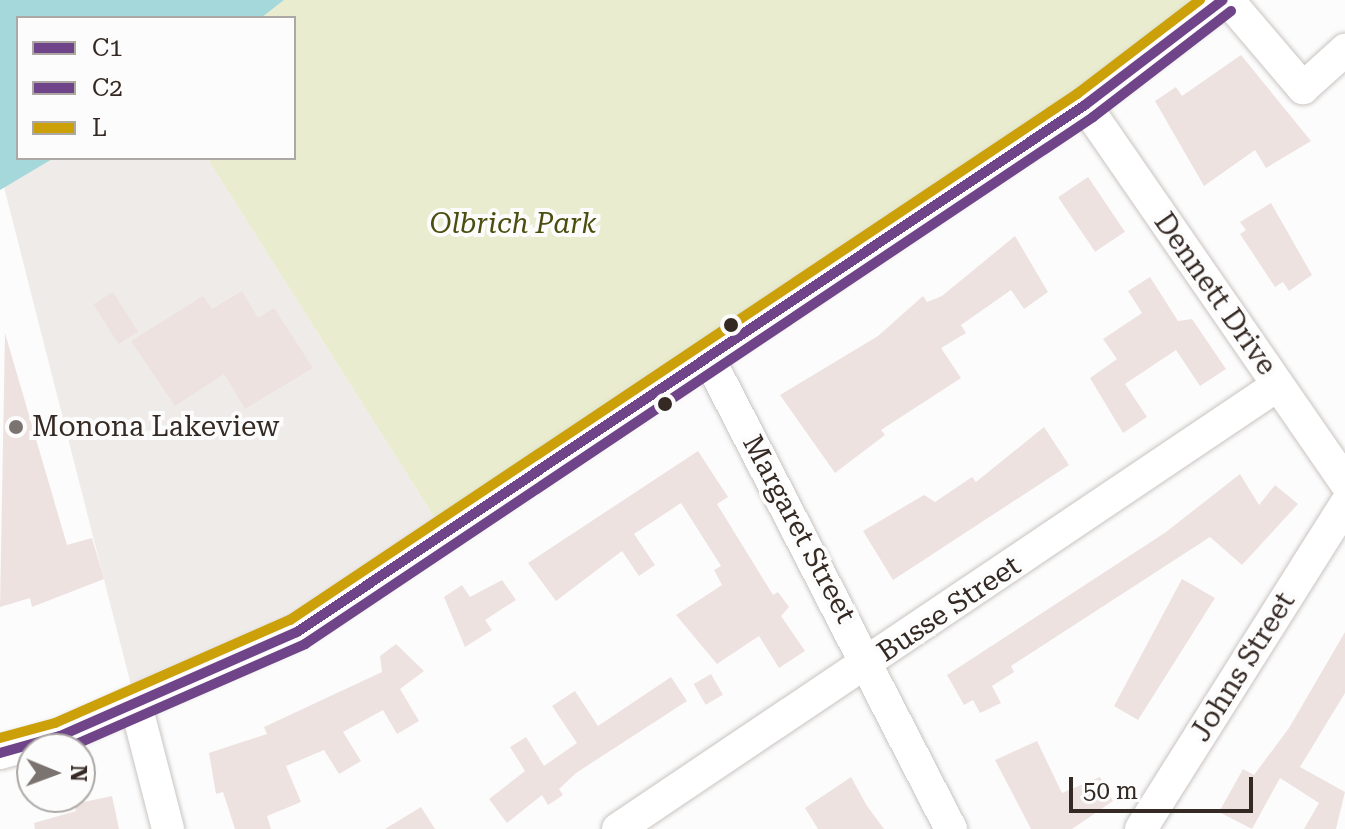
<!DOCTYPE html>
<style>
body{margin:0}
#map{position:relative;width:1345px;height:829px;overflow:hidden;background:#fcfcfc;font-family:"Roboto Serif",serif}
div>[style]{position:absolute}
.built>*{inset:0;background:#efebe8}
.green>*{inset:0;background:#e9ecce}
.water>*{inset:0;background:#a4d8da}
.building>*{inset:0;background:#ede2e0;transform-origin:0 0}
.roads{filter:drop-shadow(0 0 2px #c9c4c1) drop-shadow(0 0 2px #c9c4c1)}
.minor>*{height:32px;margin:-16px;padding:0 16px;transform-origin:16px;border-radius:16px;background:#fff}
.bus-1>*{height:10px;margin:-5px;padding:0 5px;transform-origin:5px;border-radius:5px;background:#704489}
.bus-2>*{height:10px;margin:-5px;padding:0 5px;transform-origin:5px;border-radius:5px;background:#704489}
.bus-3>*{height:10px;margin:-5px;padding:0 5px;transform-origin:5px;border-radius:5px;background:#cca009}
.dots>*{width:22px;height:22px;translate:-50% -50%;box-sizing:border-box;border:4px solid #fcfcfc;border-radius:50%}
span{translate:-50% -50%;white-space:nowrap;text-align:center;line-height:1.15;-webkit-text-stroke:8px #fcfcfc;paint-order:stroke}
.park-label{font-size:28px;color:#4b4e0e;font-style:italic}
.street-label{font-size:28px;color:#352923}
.poi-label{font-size:28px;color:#352923}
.left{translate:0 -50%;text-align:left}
.legend{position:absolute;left:16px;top:16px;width:280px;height:144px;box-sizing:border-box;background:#fcfcfc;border:2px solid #aca8a5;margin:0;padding:10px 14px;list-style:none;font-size:24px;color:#352923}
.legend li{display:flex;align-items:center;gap:16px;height:40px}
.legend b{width:40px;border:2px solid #aca8a5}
.north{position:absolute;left:16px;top:733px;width:80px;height:80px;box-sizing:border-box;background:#fcfcfc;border:2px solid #aca8a5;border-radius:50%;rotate:91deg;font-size:22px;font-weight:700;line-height:32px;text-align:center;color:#352923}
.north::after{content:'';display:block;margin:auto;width:28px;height:36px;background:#7b736f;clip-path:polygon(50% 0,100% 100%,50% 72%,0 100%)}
.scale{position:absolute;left:1069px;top:777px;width:184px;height:36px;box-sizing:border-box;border:4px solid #352923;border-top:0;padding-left:10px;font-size:24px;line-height:28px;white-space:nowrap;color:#352923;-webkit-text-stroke:6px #fcfcfc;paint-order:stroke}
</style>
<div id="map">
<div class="built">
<div style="clip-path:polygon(54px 158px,207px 158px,445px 534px,136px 705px,4px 187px)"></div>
</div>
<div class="green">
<div style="clip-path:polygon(284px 0,1223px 0,445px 534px,207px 158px,294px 158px,294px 18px,261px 18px)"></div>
</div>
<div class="water">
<div style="clip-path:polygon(0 0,284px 0,261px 18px,18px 18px,18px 158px,54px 158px,0 190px)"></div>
</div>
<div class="building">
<div style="clip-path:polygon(1241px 55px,1311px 141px,1266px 168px,1255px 150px,1204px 186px,1155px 101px,1176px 87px,1182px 96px)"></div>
<div style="left:1088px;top:177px;width:66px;height:36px;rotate:56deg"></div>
<div style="clip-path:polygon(1271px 203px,1312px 275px,1289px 291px,1283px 282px,1275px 287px,1240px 234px,1246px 230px,1240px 222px)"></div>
<div style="clip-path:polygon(1015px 236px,1048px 292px,1024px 309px,1011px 290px,961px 325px,966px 333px,941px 348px,961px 378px,881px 430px,885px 435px,835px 473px,780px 395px,878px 336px,923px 296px,927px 302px,942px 296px)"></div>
<div style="clip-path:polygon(1150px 277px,1178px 321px,1192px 319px,1226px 369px,1200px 386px,1176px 350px,1125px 384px,1147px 417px,1123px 433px,1090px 378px,1117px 359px,1103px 339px,1142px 313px,1128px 291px)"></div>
<div style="clip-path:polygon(242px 291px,258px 318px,274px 308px,313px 368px,245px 409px,224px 374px,175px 406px,131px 341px,203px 296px,212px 309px)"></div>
<div style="left:113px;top:292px;width:47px;height:23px;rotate:58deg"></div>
<div style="clip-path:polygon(5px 333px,67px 545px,92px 538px,104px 579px,32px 607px,30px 598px,0 607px)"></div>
<div style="clip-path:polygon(1044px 427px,1069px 465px,893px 580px,863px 531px,924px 495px,935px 502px,972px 477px,976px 482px)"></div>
<div style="clip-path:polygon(698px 451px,728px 497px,717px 504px,773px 595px,778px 592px,789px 607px,781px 616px,805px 651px,779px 668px,759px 636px,717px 664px,676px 615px,722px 585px,714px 570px,721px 566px,681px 503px,634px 534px,655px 565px,639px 576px,622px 551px,556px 601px,528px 563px)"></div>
<div style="clip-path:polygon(1240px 474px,1259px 505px,1275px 485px,1298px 504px,1242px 565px,1210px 537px,1011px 666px,1014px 672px,992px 686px,1001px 703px,980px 713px,973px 700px,964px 705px,947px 675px,1166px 532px)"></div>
<div style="clip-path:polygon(1182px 579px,1215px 598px,1138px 720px,1114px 706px)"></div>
<div style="clip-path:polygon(502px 580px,516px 600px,485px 620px,492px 630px,465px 647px,444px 597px,462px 585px,470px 597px)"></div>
<div style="clip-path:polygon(1345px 632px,1345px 693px,1300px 767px,1345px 792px,1336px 829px,1304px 829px,1319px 803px,1280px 778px,1252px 829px,1219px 812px,1243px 769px,1254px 775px,1289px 728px)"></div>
<div style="clip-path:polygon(396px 644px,424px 671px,400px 689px,419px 721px,397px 734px,383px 710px,343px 732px,361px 761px,339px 774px,324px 750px,286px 766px,301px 802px,267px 816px,271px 829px,235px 829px,223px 792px,216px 794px,209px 753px,267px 734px,264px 727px,382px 672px,380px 656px)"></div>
<div style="left:711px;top:674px;width:24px;height:20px;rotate:60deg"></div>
<div style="clip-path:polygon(671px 677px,687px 701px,576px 773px,559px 789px,563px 795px,548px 805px,542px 795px,507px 823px,489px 799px,525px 771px,510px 747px,526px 737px,544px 766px,577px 743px,552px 706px,575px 691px,598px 726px)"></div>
<div style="clip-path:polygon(1037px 741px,1062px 793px,1100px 777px,1113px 801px,1072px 829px,1031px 829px,995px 760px)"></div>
<div style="clip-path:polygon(851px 777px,867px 806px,884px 829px,818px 829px,805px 808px)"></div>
<div style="clip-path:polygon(112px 796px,119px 829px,35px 829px,34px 823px,76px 811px,74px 804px)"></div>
<div style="clip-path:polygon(421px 807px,435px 829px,385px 829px)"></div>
</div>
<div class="roads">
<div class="minor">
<div style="left:1228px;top:0;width:116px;rotate:49.6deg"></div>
<div style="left:1303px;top:88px;width:57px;rotate:-42.1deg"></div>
<div style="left:1085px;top:105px;width:458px;rotate:55.4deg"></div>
<div style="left:709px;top:359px;width:529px;rotate:62.76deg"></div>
<div style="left:136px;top:705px;width:128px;rotate:75.5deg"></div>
<div style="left:0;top:753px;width:62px;rotate:-15.8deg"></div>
<div style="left:60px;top:736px;width:259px;rotate:-23.7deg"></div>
<div style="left:297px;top:632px;width:948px;rotate:-33.77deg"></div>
<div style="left:1085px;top:105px;width:173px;rotate:-37.3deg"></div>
<div style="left:618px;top:829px;width:795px;rotate:-33.93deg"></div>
<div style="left:1141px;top:829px;width:383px;rotate:-57.8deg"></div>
</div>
</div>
<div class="bus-1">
<div style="left:0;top:753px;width:62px;rotate:-15.8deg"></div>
<div style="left:60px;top:736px;width:259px;rotate:-23.7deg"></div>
<div style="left:297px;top:632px;width:948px;rotate:-33.77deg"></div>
<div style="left:1085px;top:105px;width:173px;rotate:-37.3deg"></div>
</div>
<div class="bus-2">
<div style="left:65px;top:749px;width:262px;rotate:-23.6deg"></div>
<div style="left:305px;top:644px;width:948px;rotate:-33.77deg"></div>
<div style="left:1093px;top:117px;width:174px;rotate:-37.5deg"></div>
</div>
<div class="bus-3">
<div style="left:0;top:738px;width:57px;rotate:-15.3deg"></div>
<div style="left:55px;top:723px;width:257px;rotate:-23.7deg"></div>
<div style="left:290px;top:620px;width:947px;rotate:-33.76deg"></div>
<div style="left:1077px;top:94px;width:155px;rotate:-37.4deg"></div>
</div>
<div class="dots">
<div style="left:731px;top:325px;background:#352923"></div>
<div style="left:665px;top:404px;background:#352923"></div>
<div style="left:16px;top:427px;background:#7b736f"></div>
</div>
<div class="park-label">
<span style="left:513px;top:224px">Olbrich Park</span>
</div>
<div class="street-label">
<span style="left:1215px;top:294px;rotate:55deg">Dennett Drive</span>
<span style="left:799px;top:529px;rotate:62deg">Margaret Street</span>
<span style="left:949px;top:609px;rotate:-34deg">Busse Street</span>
<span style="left:1243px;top:667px;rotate:-58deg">Johns Street</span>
</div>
<div class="poi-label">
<span class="left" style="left:32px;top:427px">Monona Lakeview</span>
</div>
<ul class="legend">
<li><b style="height:10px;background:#704489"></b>C1</li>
<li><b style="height:10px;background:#704489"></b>C2</li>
<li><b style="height:10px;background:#cca009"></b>L</li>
</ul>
<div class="north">N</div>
<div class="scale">50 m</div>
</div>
